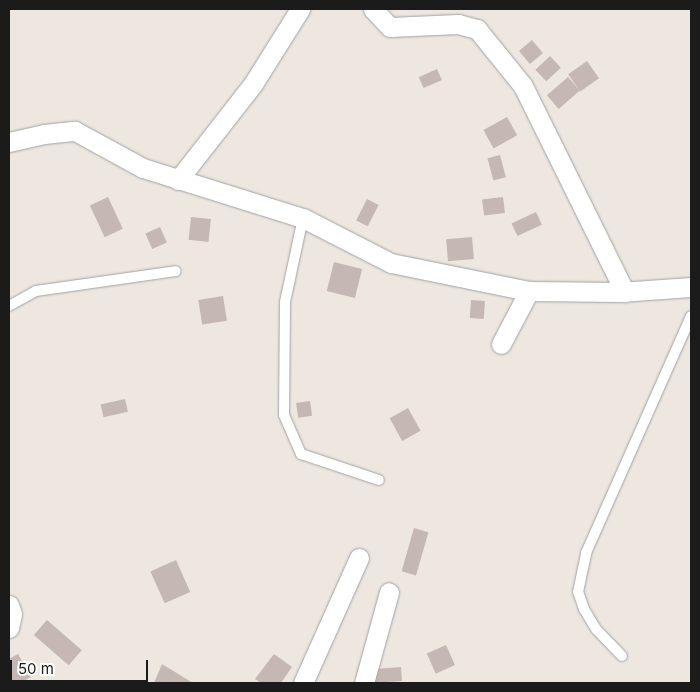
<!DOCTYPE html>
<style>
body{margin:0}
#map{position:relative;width:700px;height:692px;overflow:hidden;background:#ede7e0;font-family:Inter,sans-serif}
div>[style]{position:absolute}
.building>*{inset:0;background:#c5b8b4;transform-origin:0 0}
.roads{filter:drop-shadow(0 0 1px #a2a2a2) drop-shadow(0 0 1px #a2a2a2)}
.service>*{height:10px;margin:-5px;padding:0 5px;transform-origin:5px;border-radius:5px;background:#fff}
.minor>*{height:19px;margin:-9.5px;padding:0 9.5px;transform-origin:9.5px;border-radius:9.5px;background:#fff}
span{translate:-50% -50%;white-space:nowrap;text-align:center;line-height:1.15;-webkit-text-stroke:4px #fff;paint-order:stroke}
.frame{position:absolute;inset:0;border:10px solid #1b1b1b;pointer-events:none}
.scale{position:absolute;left:10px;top:660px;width:138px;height:22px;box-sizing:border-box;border:2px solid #1b1b1b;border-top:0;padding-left:6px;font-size:15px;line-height:18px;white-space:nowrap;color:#1b1b1b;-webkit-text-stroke:4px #fff;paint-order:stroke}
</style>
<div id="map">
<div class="building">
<div style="left:532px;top:40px;width:17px;height:17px;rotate:50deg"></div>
<div style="left:550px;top:56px;width:16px;height:20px;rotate:47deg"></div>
<div style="left:587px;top:61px;width:21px;height:23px;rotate:55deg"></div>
<div style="left:437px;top:69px;width:12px;height:20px;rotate:66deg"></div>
<div style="left:568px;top:77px;width:18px;height:28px;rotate:49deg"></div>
<div style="left:507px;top:117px;width:21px;height:27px;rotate:61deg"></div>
<div style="left:500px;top:155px;width:23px;height:13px;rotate:75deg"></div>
<div style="left:108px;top:197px;width:35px;height:20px;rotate:65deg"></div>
<div style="left:503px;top:197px;width:16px;height:21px;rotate:83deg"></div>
<div style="left:367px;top:199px;width:13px;height:24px;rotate:27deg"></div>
<div style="left:536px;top:212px;width:14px;height:27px;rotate:65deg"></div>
<div style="left:191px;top:217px;width:20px;height:23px;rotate:6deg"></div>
<div style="left:160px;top:227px;width:17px;height:16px;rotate:66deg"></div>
<div style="left:472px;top:237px;width:22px;height:26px;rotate:85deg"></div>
<div style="left:334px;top:262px;width:29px;height:30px;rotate:14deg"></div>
<div style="left:223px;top:296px;width:25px;height:25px;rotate:81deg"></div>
<div style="left:471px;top:300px;width:14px;height:18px;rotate:4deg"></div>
<div style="left:125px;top:399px;width:13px;height:25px;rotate:77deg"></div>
<div style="left:310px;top:401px;width:15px;height:14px;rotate:82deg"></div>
<div style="left:408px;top:408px;width:26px;height:21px;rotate:61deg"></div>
<div style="left:414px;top:528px;width:15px;height:45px;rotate:16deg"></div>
<div style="left:176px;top:560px;width:35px;height:28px;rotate:66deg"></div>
<div style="left:47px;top:620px;width:46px;height:20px;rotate:41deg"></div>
<div style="left:446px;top:645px;width:22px;height:21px;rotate:66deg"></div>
<div style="clip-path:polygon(18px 654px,31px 677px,20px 683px,9px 683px,9px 659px)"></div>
<div style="clip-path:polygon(274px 654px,292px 667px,281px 683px,261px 683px,255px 679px)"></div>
<div style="clip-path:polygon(162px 664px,193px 683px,154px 683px)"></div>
<div style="left:401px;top:667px;width:14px;height:27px;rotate:86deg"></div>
</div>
<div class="roads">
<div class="service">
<div style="left:303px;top:218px;width:86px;rotate:102.1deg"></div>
<div style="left:285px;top:302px;width:113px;rotate:90.5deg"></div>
<div style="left:284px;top:415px;width:43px;rotate:66.4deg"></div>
<div style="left:301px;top:454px;width:82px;rotate:18.4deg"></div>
<div style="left:9px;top:306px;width:31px;rotate:-29deg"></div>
<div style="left:36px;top:291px;width:141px;rotate:-8.1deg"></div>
<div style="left:622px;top:656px;width:37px;rotate:-134deg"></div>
<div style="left:596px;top:629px;width:23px;rotate:-121deg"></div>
<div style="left:584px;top:609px;width:18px;rotate:-109deg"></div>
<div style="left:578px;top:592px;width:40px;rotate:-78deg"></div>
<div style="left:586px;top:553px;width:259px;rotate:-66.1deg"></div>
</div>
<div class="minor">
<div style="left:373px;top:9px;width:25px;rotate:47deg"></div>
<div style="left:390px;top:27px;width:68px;rotate:-2.5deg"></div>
<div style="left:458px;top:24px;width:20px;rotate:15deg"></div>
<div style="left:477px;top:29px;width:73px;rotate:51.1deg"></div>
<div style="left:523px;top:86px;width:230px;rotate:63.7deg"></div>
<div style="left:9px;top:142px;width:36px;rotate:-13deg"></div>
<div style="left:44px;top:134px;width:31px;rotate:-6deg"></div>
<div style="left:75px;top:131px;width:77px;rotate:28.6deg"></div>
<div style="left:143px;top:168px;width:168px;rotate:17.4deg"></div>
<div style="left:303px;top:218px;width:99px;rotate:27.1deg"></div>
<div style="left:391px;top:263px;width:141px;rotate:11.5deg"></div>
<div style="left:529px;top:291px;width:90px;rotate:0.6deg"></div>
<div style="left:619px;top:292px;width:72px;rotate:-4deg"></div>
<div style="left:178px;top:180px;width:122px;rotate:-52deg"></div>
<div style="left:253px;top:84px;width:89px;rotate:-57.9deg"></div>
<div style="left:501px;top:344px;width:60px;rotate:-62.2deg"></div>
<div style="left:9px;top:605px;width:9px;rotate:72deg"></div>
<div style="left:12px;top:614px;width:14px;rotate:102deg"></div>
<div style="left:303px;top:683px;width:137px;rotate:-65.9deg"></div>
<div style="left:364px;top:683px;width:94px;rotate:-74.6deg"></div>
</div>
</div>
<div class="frame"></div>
<div class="scale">50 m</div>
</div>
